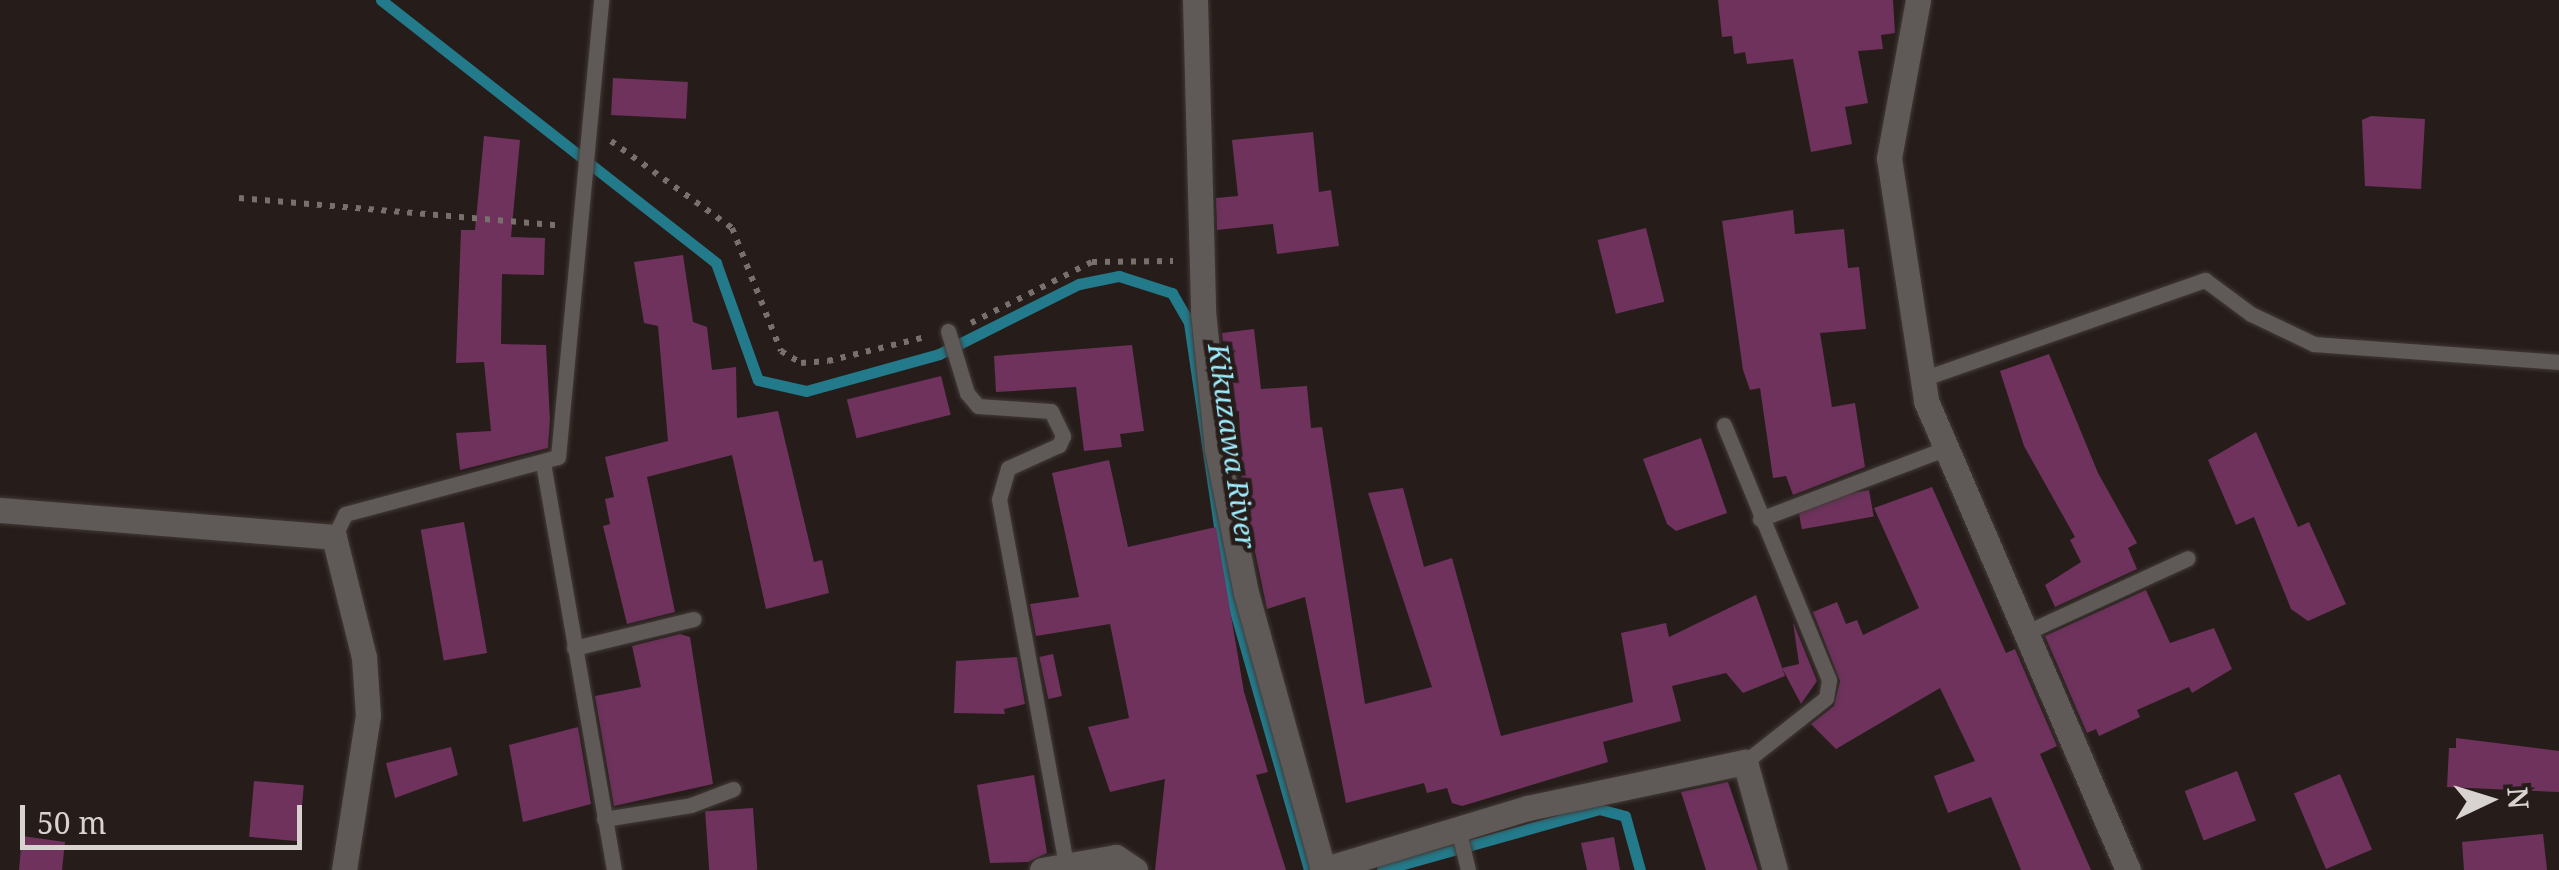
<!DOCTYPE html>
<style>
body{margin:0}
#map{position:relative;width:2559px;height:870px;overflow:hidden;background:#261d1a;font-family:"Noto Serif",serif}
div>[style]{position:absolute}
.stream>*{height:11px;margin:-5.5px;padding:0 5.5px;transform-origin:5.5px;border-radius:5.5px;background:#237a8a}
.building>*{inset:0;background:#6e325d;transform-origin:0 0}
.path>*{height:6px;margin-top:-3px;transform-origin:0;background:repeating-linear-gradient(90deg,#78706e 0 5px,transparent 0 13px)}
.roads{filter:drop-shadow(0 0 2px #423a37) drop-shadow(0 0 2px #423a37)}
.service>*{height:15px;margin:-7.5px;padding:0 7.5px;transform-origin:7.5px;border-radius:7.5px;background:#5f5a58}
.minor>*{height:25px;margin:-12.5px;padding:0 12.5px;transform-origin:12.5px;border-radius:12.5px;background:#5f5a58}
span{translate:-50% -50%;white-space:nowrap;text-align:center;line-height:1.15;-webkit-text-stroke:9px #261d1a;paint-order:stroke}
.water-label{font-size:28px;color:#9decfd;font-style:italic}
.north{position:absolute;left:2439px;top:750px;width:100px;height:100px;-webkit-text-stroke:8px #261d1a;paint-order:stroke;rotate:86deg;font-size:28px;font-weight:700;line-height:40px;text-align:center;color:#d8d2d0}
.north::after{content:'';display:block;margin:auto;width:35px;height:45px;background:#d8d2d0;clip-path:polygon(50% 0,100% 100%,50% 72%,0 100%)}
.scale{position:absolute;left:20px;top:805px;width:282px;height:45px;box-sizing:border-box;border:5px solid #d8d2d0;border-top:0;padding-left:12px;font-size:30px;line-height:35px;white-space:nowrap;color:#d8d2d0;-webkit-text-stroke:8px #261d1a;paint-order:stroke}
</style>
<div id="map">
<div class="stream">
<div style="left:381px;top:0;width:426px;rotate:38.1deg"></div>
<div style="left:716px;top:263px;width:124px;rotate:70.3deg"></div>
<div style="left:758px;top:380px;width:49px;rotate:12.9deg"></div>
<div style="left:806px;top:391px;width:138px;rotate:-15.5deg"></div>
<div style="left:939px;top:354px;width:157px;rotate:-26.6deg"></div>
<div style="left:1079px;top:284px;width:41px;rotate:-11.3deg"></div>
<div style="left:1119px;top:276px;width:56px;rotate:17.8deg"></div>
<div style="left:1172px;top:293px;width:34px;rotate:60deg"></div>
<div style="left:1189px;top:323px;width:267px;rotate:81.6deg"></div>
<div style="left:1228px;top:587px;width:294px;rotate:74deg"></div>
<div style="left:1382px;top:870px;width:225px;rotate:-15.7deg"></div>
<div style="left:1599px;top:809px;width:27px;rotate:15deg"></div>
<div style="left:1625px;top:816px;width:56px;rotate:74.5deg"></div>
</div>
<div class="building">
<div style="clip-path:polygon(1718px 0,1893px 0,1895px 33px,1881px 35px,1883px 49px,1858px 51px,1868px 103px,1845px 107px,1852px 144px,1811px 152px,1793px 59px,1747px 64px,1745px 52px,1734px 54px,1732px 36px,1722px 37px)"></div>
<div style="left:613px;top:78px;width:75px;height:37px;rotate:3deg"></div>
<div style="clip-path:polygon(2371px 116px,2425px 119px,2421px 189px,2365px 186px,2362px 120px)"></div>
<div style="clip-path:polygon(1313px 132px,1319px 192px,1331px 190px,1339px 246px,1277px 254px,1273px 224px,1217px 230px,1216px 198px,1238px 196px,1232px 140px)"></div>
<div style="clip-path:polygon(484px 136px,520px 140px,511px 237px,545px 238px,544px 275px,502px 274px,501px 344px,546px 345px,550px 419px,548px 448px,460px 470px,456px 433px,491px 431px,484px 362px,456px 363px,461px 230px,475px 230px)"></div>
<div style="clip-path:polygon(1793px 210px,1795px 234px,1844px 229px,1848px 268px,1859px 267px,1866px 329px,1820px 333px,1832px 407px,1855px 403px,1865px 467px,1793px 495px,1786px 476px,1773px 478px,1760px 388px,1750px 390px,1743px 370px,1722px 221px)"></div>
<div style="left:1646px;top:228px;width:76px;height:50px;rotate:76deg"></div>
<div style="clip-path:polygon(683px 255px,693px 322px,707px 327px,712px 370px,736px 367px,737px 418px,778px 411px,814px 562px,822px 560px,829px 593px,766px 609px,732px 455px,647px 477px,675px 612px,627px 624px,603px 526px,610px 524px,605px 499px,614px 497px,605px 457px,668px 441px,658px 326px,644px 323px,634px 262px)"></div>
<div style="clip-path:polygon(1254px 329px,1261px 389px,1307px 386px,1311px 428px,1322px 427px,1365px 704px,1432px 687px,1368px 493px,1403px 488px,1424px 567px,1452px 558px,1501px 736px,1633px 702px,1621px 633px,1666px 623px,1669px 637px,1756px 595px,1785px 676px,1743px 693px,1726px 673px,1672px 686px,1681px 721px,1603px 742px,1608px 762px,1462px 806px,1452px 803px,1447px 788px,1427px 793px,1424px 783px,1346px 803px,1305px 597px,1267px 609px,1242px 490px,1239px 411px,1230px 412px,1222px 333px)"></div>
<div style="clip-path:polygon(1132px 345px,1144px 431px,1120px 434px,1122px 447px,1084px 451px,1076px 387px,996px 392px,994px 356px)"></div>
<div style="clip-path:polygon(2049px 354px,2098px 473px,2137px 543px,2128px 548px,2137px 569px,2055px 607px,2045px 585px,2081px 562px,2070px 540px,2075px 537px,2024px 446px,2000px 371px)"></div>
<div style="left:941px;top:376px;width:40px;height:97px;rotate:76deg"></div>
<div style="clip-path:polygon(2256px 432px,2298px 527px,2309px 522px,2346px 604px,2308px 621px,2291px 609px,2254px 517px,2236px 525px,2208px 460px)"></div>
<div style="clip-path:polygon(1701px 438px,1727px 513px,1676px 531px,1667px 524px,1643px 459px)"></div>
<div style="clip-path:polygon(1109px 460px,1128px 547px,1216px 527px,1244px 692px,1268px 772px,1256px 775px,1286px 870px,1155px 870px,1165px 779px,1110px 792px,1088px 727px,1129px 718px,1110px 624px,1036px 636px,1030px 604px,1079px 597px,1052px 473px)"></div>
<div style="clip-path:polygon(1932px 487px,2006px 653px,2015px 649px,2057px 746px,2040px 754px,2091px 870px,2021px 870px,1991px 797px,1948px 813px,1934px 776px,1975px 761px,1940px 688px,1836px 749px,1811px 724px,1834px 706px,1840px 681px,1813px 612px,1837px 602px,1846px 624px,1857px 620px,1863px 635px,1919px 608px,1874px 508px)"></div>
<div style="left:1869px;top:490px;width:27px;height:73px;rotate:80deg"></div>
<div style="left:464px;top:522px;width:133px;height:44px;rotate:80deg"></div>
<div style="clip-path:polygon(2146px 590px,2170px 643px,2214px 628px,2232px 669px,2192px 693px,2189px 687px,2137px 710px,2140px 717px,2099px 736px,2096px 729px,2087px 733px,2045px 636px)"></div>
<div style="clip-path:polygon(1793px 622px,1817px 681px,1801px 704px,1782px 668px,1799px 664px)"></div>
<div style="clip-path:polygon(680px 634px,690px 637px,713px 784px,614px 806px,595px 696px,641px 687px,632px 646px)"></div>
<div style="left:1053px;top:654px;width:43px;height:14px;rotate:78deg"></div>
<div style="clip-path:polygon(1017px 657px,1025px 704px,1004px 709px,1005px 714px,954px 713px,956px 661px)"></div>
<div style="clip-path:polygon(578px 727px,591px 804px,523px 822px,509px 745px)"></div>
<div style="clip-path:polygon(2456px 738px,2559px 751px,2559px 792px,2447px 787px,2449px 748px,2456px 748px)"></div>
<div style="clip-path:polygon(451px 747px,458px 775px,395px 798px,386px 763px)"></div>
<div style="left:2237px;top:771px;width:53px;height:56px;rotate:69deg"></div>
<div style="left:2340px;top:774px;width:82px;height:50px;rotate:67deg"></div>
<div style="clip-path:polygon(1034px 775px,1047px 853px,1028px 862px,990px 863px,977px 785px)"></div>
<div style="left:254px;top:781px;width:50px;height:56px;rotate:5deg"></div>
<div style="clip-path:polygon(1728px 782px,1758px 870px,1706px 870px,1681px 792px)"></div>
<div style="left:753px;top:808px;width:62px;height:48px;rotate:86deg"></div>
<div style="clip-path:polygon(2543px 834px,2547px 870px,2464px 870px,2462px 842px)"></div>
<div style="clip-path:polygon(22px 836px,65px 842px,62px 870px,19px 870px)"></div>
<div style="clip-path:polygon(1614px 837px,1620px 870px,1587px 870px,1581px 843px)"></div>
</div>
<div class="path">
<div style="left:611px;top:141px;width:149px;rotate:35.7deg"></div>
<div style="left:732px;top:228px;width:132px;rotate:68.3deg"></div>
<div style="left:781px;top:351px;width:23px;rotate:31deg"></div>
<div style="left:801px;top:363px;width:27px;rotate:-4deg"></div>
<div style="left:828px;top:361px;width:101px;rotate:-13.8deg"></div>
<div style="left:239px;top:198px;width:318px;rotate:4.9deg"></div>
<div style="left:971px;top:323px;width:136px;rotate:-26.8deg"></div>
<div style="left:1092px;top:262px;width:81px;rotate:-0.7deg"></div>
</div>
<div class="roads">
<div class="service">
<div style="left:948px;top:331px;width:65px;rotate:73deg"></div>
<div style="left:967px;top:393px;width:17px;rotate:50deg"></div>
<div style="left:978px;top:406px;width:73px;rotate:3.9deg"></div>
<div style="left:1051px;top:411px;width:28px;rotate:64deg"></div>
<div style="left:1063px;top:436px;width:10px;rotate:114deg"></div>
<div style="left:1059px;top:445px;width:56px;rotate:155.7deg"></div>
<div style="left:1008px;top:468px;width:32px;rotate:106deg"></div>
<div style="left:999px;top:499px;width:370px;rotate:79.6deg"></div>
<div style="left:1922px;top:379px;width:300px;rotate:-19.3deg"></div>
<div style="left:2205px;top:280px;width:57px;rotate:36.5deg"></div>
<div style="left:2251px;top:314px;width:70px;rotate:25.5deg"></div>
<div style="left:2314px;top:344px;width:246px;rotate:4.2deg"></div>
<div style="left:1724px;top:425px;width:276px;rotate:67.6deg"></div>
<div style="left:1829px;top:680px;width:18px;rotate:99deg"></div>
<div style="left:1826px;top:698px;width:103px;rotate:141.7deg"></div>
<div style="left:543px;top:463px;width:413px;rotate:80.1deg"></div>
<div style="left:1760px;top:519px;width:200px;rotate:-20.8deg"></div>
<div style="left:334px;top:537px;width:25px;rotate:-64deg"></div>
<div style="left:345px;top:514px;width:220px;rotate:-15deg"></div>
<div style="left:558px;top:457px;width:459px;rotate:-84.6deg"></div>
<div style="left:2025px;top:633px;width:179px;rotate:-24.7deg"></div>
<div style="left:574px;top:648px;width:123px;rotate:-13.6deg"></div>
<div style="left:604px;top:819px;width:88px;rotate:-9.1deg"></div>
<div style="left:691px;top:805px;width:45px;rotate:-20.9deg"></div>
<div style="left:1458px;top:828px;width:43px;rotate:76.6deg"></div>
</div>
<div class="minor">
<div style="left:1195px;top:0;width:311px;rotate:88.5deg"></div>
<div style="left:1203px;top:311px;width:139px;rotate:84.2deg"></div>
<div style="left:1217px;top:449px;width:147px;rotate:78.6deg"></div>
<div style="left:1246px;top:593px;width:287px;rotate:74.4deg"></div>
<div style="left:1918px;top:0;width:161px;rotate:100.4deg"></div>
<div style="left:1889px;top:158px;width:246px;rotate:81.3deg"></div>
<div style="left:1926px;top:401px;width:511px;rotate:66.7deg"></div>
<div style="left:0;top:510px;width:335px;rotate:4.6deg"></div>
<div style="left:334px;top:537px;width:124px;rotate:76deg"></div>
<div style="left:364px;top:657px;width:58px;rotate:86.1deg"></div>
<div style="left:368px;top:715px;width:157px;rotate:98.8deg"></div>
<div style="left:1042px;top:870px;width:75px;rotate:-10deg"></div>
<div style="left:1116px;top:857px;width:23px;rotate:34deg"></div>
<div style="left:1322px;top:870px;width:215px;rotate:-16.8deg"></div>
<div style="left:1528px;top:808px;width:222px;rotate:-12deg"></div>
<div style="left:1745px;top:762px;width:112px;rotate:74.5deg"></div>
</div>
</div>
<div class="water-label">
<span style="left:1233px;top:446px;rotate:82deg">Kikuzawa River</span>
</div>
<div class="north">N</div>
<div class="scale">50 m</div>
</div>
